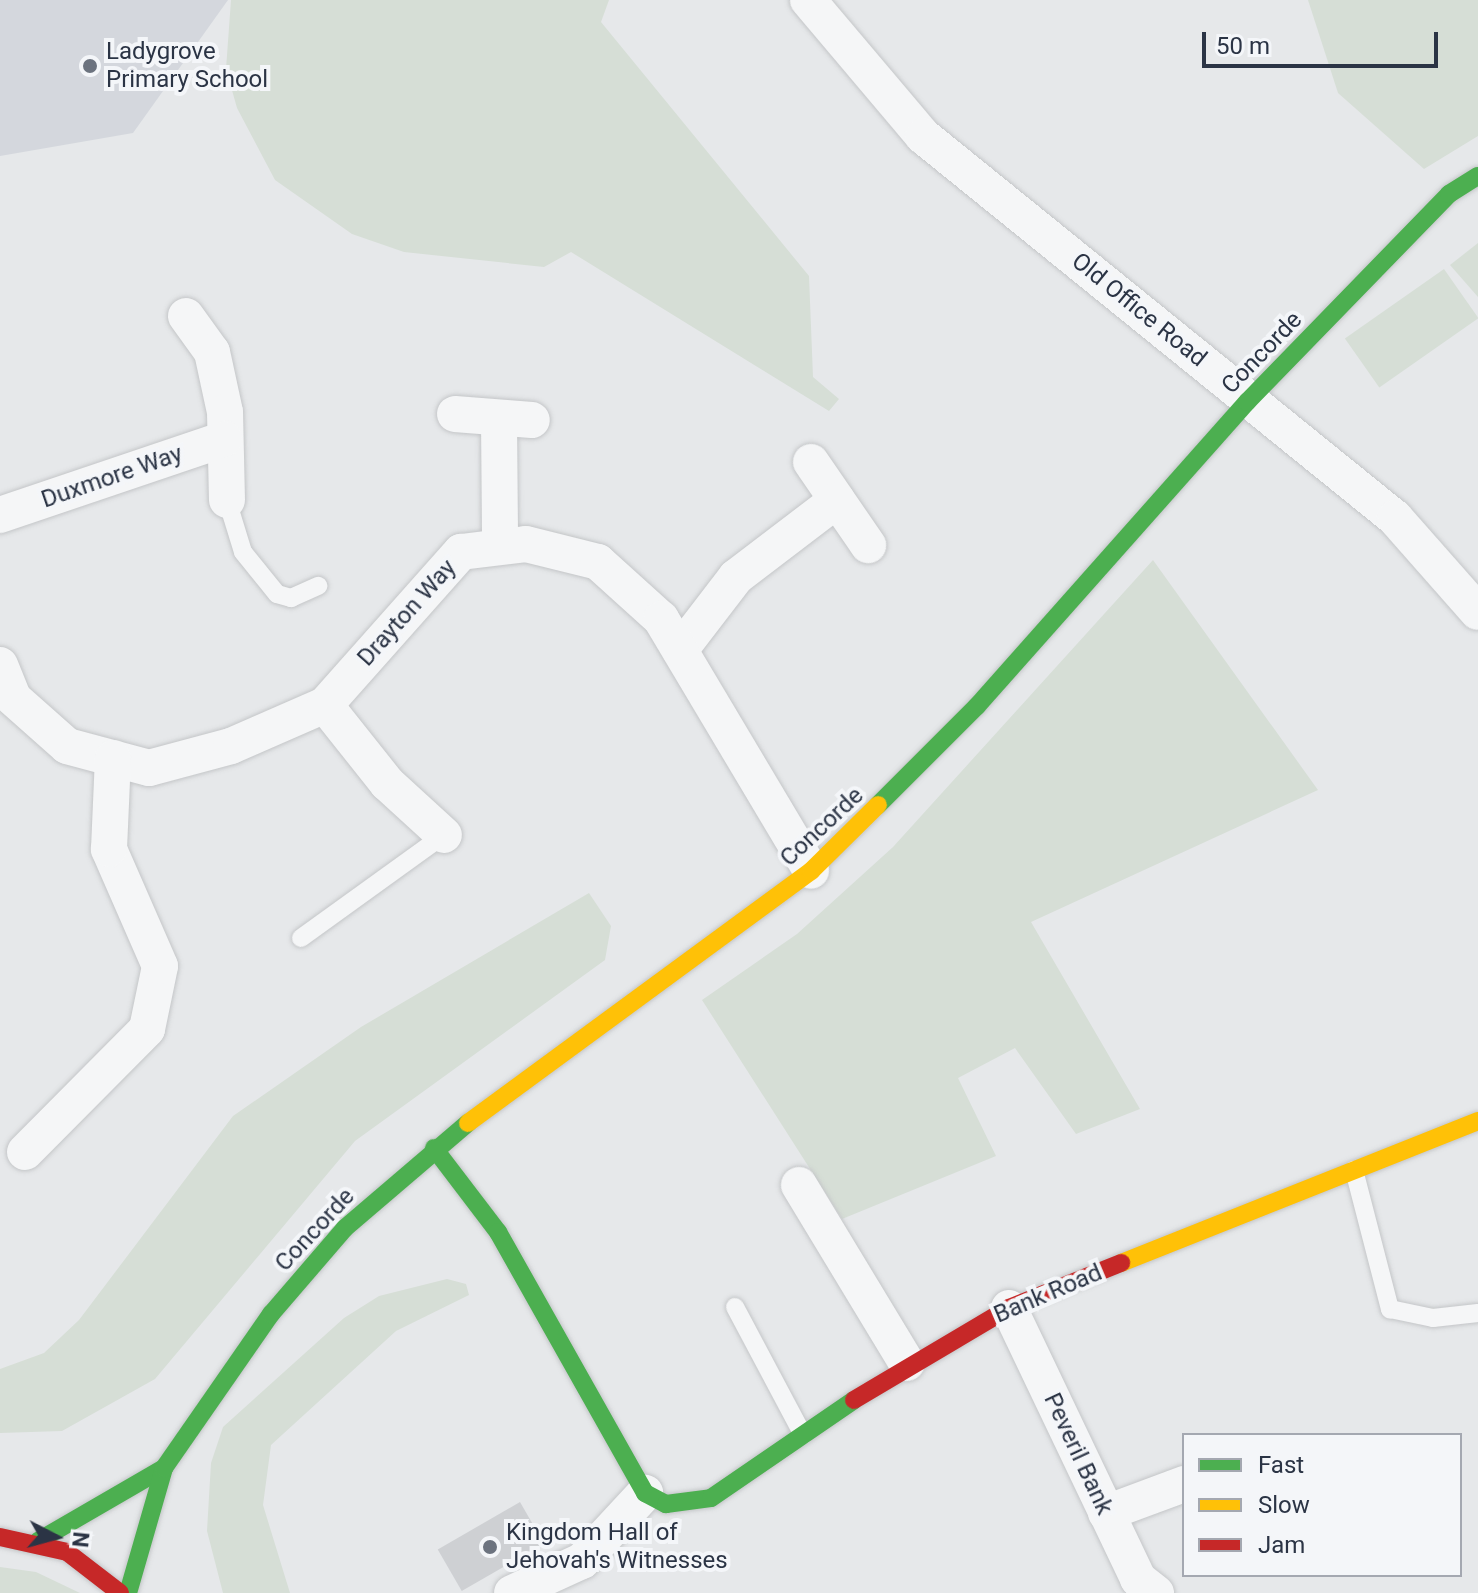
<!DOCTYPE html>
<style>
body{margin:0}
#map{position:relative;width:1478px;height:1593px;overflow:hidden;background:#e6e8ea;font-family:Roboto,sans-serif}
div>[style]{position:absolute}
.built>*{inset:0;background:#d4d7dd}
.green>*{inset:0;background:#d6ded6;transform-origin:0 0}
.building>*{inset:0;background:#ced0d3;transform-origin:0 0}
.roads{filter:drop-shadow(0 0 2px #c4c6c8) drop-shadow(0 0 2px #c4c6c8)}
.lane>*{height:18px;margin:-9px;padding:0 9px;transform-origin:9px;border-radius:9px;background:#f5f6f7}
.street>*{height:36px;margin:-18px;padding:0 18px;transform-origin:18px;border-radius:18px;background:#f5f6f7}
.fast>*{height:18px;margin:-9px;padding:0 9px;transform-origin:9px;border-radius:9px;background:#4caf50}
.slow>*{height:18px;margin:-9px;padding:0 9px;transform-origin:9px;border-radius:9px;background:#ffc107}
.jam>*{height:18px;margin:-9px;padding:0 9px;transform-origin:9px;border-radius:9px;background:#c62828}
.dots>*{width:22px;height:22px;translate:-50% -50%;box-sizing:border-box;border:4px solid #f4f6f9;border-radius:50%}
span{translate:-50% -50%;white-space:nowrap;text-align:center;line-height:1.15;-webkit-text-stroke:8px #f4f6f9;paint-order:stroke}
.poi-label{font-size:24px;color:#2b3445}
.left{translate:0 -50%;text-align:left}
.street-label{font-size:24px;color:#2b3445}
.legend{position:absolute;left:1182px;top:1433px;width:280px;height:144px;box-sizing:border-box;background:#f4f6f9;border:2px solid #a4a8b1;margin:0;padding:10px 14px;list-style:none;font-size:24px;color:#2b3445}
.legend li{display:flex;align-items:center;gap:16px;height:40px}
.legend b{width:40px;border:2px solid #a4a8b1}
.north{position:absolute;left:16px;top:1497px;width:80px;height:80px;-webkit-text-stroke:6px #f4f6f9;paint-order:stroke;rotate:96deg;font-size:22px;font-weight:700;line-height:32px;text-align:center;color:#2b3445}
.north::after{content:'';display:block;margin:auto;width:28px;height:36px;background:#2b3445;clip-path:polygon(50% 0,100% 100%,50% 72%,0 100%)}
.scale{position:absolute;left:1202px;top:32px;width:236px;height:36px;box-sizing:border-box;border:4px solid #2b3445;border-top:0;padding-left:10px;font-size:24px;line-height:28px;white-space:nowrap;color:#2b3445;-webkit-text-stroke:6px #f4f6f9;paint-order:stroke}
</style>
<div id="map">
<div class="built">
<div style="clip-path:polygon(0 0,228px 0,133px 133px,0 156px)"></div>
</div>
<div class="green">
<div style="clip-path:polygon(231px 0,609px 0,601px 22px,809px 276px,813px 377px,839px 399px,829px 411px,571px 252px,544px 267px,404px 252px,352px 234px,275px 180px,237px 108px,226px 69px)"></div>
<div style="clip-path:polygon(1308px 0,1478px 0,1478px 136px,1424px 169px,1338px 93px)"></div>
<div style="clip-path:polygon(1478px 243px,1478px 297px,1450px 265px)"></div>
<div style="left:1444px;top:269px;width:60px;height:121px;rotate:55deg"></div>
<div style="clip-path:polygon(1153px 560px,1318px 790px,1031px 922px,1140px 1109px,1076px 1134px,1015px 1048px,958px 1078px,996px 1156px,842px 1219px,702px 1000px,797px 934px,893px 847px)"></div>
<div style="clip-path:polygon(589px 893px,611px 926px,605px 960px,355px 1141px,155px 1379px,62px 1431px,0 1433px,0 1369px,44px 1353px,79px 1320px,233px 1116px,361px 1027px)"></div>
<div style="clip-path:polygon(447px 1279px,466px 1284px,469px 1295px,396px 1331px,271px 1445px,263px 1505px,290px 1593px,223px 1593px,207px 1531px,211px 1463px,223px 1427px,344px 1318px,379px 1296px)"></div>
<div style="clip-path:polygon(0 1567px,36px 1572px,80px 1593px,0 1593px)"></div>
</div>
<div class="building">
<div style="left:520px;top:1502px;width:48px;height:95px;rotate:60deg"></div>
</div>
<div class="roads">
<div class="lane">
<div style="left:227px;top:500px;width:54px;rotate:72.9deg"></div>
<div style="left:243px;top:552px;width:54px;rotate:51deg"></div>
<div style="left:277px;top:594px;width:15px;rotate:16deg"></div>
<div style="left:291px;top:598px;width:30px;rotate:-24deg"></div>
<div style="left:301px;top:938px;width:176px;rotate:-35.8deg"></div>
<div style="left:1354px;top:1170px;width:144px;rotate:75.5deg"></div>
<div style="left:1390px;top:1309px;width:44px;rotate:11.8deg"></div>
<div style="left:1433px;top:1318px;width:45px;rotate:-6.3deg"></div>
<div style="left:735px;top:1307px;width:145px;rotate:62deg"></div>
</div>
<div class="street">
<div style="left:808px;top:0;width:178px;rotate:49.8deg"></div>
<div style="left:923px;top:136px;width:607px;rotate:38.98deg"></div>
<div style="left:1395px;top:518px;width:125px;rotate:48.6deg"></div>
<div style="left:186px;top:316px;width:44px;rotate:54.2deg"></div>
<div style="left:212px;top:352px;width:61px;rotate:77.8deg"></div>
<div style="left:225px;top:412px;width:88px;rotate:88.7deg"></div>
<div style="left:455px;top:414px;width:77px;rotate:4.5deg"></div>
<div style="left:499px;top:419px;width:126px;rotate:89.5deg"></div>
<div style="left:811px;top:462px;width:101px;rotate:55.5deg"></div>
<div style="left:0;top:515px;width:237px;rotate:-18.7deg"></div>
<div style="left:680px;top:650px;width:92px;rotate:-52.5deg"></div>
<div style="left:736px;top:577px;width:127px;rotate:-37.3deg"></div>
<div style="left:0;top:665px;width:35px;rotate:68deg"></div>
<div style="left:13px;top:698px;width:72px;rotate:41.6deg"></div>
<div style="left:67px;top:746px;width:85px;rotate:15deg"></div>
<div style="left:149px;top:768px;width:85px;rotate:-15deg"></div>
<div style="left:231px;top:746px;width:103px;rotate:-23.6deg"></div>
<div style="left:325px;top:705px;width:205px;rotate:-48.4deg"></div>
<div style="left:461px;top:552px;width:65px;rotate:-7deg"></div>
<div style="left:526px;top:544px;width:74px;rotate:14deg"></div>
<div style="left:598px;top:562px;width:85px;rotate:42.1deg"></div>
<div style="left:661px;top:619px;width:293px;rotate:59.2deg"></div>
<div style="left:325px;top:705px;width:100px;rotate:51.5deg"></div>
<div style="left:387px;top:783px;width:77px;rotate:42.4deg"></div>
<div style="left:25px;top:1152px;width:173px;rotate:-45.2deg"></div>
<div style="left:147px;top:1029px;width:64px;rotate:-78.3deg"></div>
<div style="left:160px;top:966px;width:128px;rotate:-113.6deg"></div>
<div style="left:109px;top:849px;width:91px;rotate:-87.5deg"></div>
<div style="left:799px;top:1185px;width:208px;rotate:58.8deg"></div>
<div style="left:1009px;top:1308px;width:300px;rotate:64.5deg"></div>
<div style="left:1138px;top:1579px;width:23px;rotate:38deg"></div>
<div style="left:1106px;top:1513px;width:83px;rotate:-20.4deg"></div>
<div style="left:512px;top:1593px;width:77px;rotate:-24.6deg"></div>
<div style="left:582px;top:1561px;width:93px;rotate:-47.2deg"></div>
</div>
<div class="fast">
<div style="left:878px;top:805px;width:140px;rotate:-45deg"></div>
<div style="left:977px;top:706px;width:407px;rotate:-48.4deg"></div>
<div style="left:1247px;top:402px;width:290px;rotate:-45.8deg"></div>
<div style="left:1449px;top:194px;width:34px;rotate:-32deg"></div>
<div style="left:434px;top:1148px;width:106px;rotate:52.7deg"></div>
<div style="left:498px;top:1232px;width:300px;rotate:60.6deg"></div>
<div style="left:645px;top:1493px;width:24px;rotate:28deg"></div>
<div style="left:666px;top:1504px;width:45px;rotate:-7.6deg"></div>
<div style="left:711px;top:1498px;width:173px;rotate:-34.4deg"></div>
<div style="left:38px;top:1541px;width:146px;rotate:-30.1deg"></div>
<div style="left:128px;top:1593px;width:130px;rotate:-73.9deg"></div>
<div style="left:164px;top:1468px;width:188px;rotate:-55.2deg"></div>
<div style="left:271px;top:1314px;width:113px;rotate:-49.3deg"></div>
<div style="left:345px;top:1228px;width:162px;rotate:-40.5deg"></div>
</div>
<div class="slow">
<div style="left:468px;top:1123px;width:426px;rotate:-36.3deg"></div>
<div style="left:811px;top:871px;width:94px;rotate:-44.6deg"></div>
<div style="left:1121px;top:1263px;width:384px;rotate:-21.7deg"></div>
</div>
<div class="jam">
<div style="left:854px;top:1400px;width:180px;rotate:-30.7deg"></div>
<div style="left:1009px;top:1308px;width:121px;rotate:-21.9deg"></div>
<div style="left:0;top:1537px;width:69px;rotate:12.6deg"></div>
<div style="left:67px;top:1552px;width:67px;rotate:37.7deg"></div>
</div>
</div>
<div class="dots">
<div style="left:90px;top:66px;background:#6c737f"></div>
<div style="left:490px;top:1547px;background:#6c737f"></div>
</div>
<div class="poi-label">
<span class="left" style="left:106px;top:66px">Ladygrove<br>Primary School</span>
<span class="left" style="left:506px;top:1547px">Kingdom Hall of<br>Jehovah's Witnesses</span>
</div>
<div class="street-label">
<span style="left:1139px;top:310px;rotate:39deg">Old Office Road</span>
<span style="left:1262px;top:353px;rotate:-46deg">Concorde</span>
<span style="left:112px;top:477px;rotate:-19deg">Duxmore Way</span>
<span style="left:407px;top:613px;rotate:-48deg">Drayton Way</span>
<span style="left:822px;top:827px;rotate:-43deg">Concorde</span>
<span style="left:315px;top:1230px;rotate:-47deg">Concorde</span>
<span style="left:1048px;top:1294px;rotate:-23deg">Bank Road</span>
<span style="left:1078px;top:1454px;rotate:65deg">Peveril Bank</span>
</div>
<ul class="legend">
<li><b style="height:10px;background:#4caf50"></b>Fast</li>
<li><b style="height:10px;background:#ffc107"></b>Slow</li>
<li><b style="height:10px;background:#c62828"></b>Jam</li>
</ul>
<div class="north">N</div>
<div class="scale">50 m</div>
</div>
